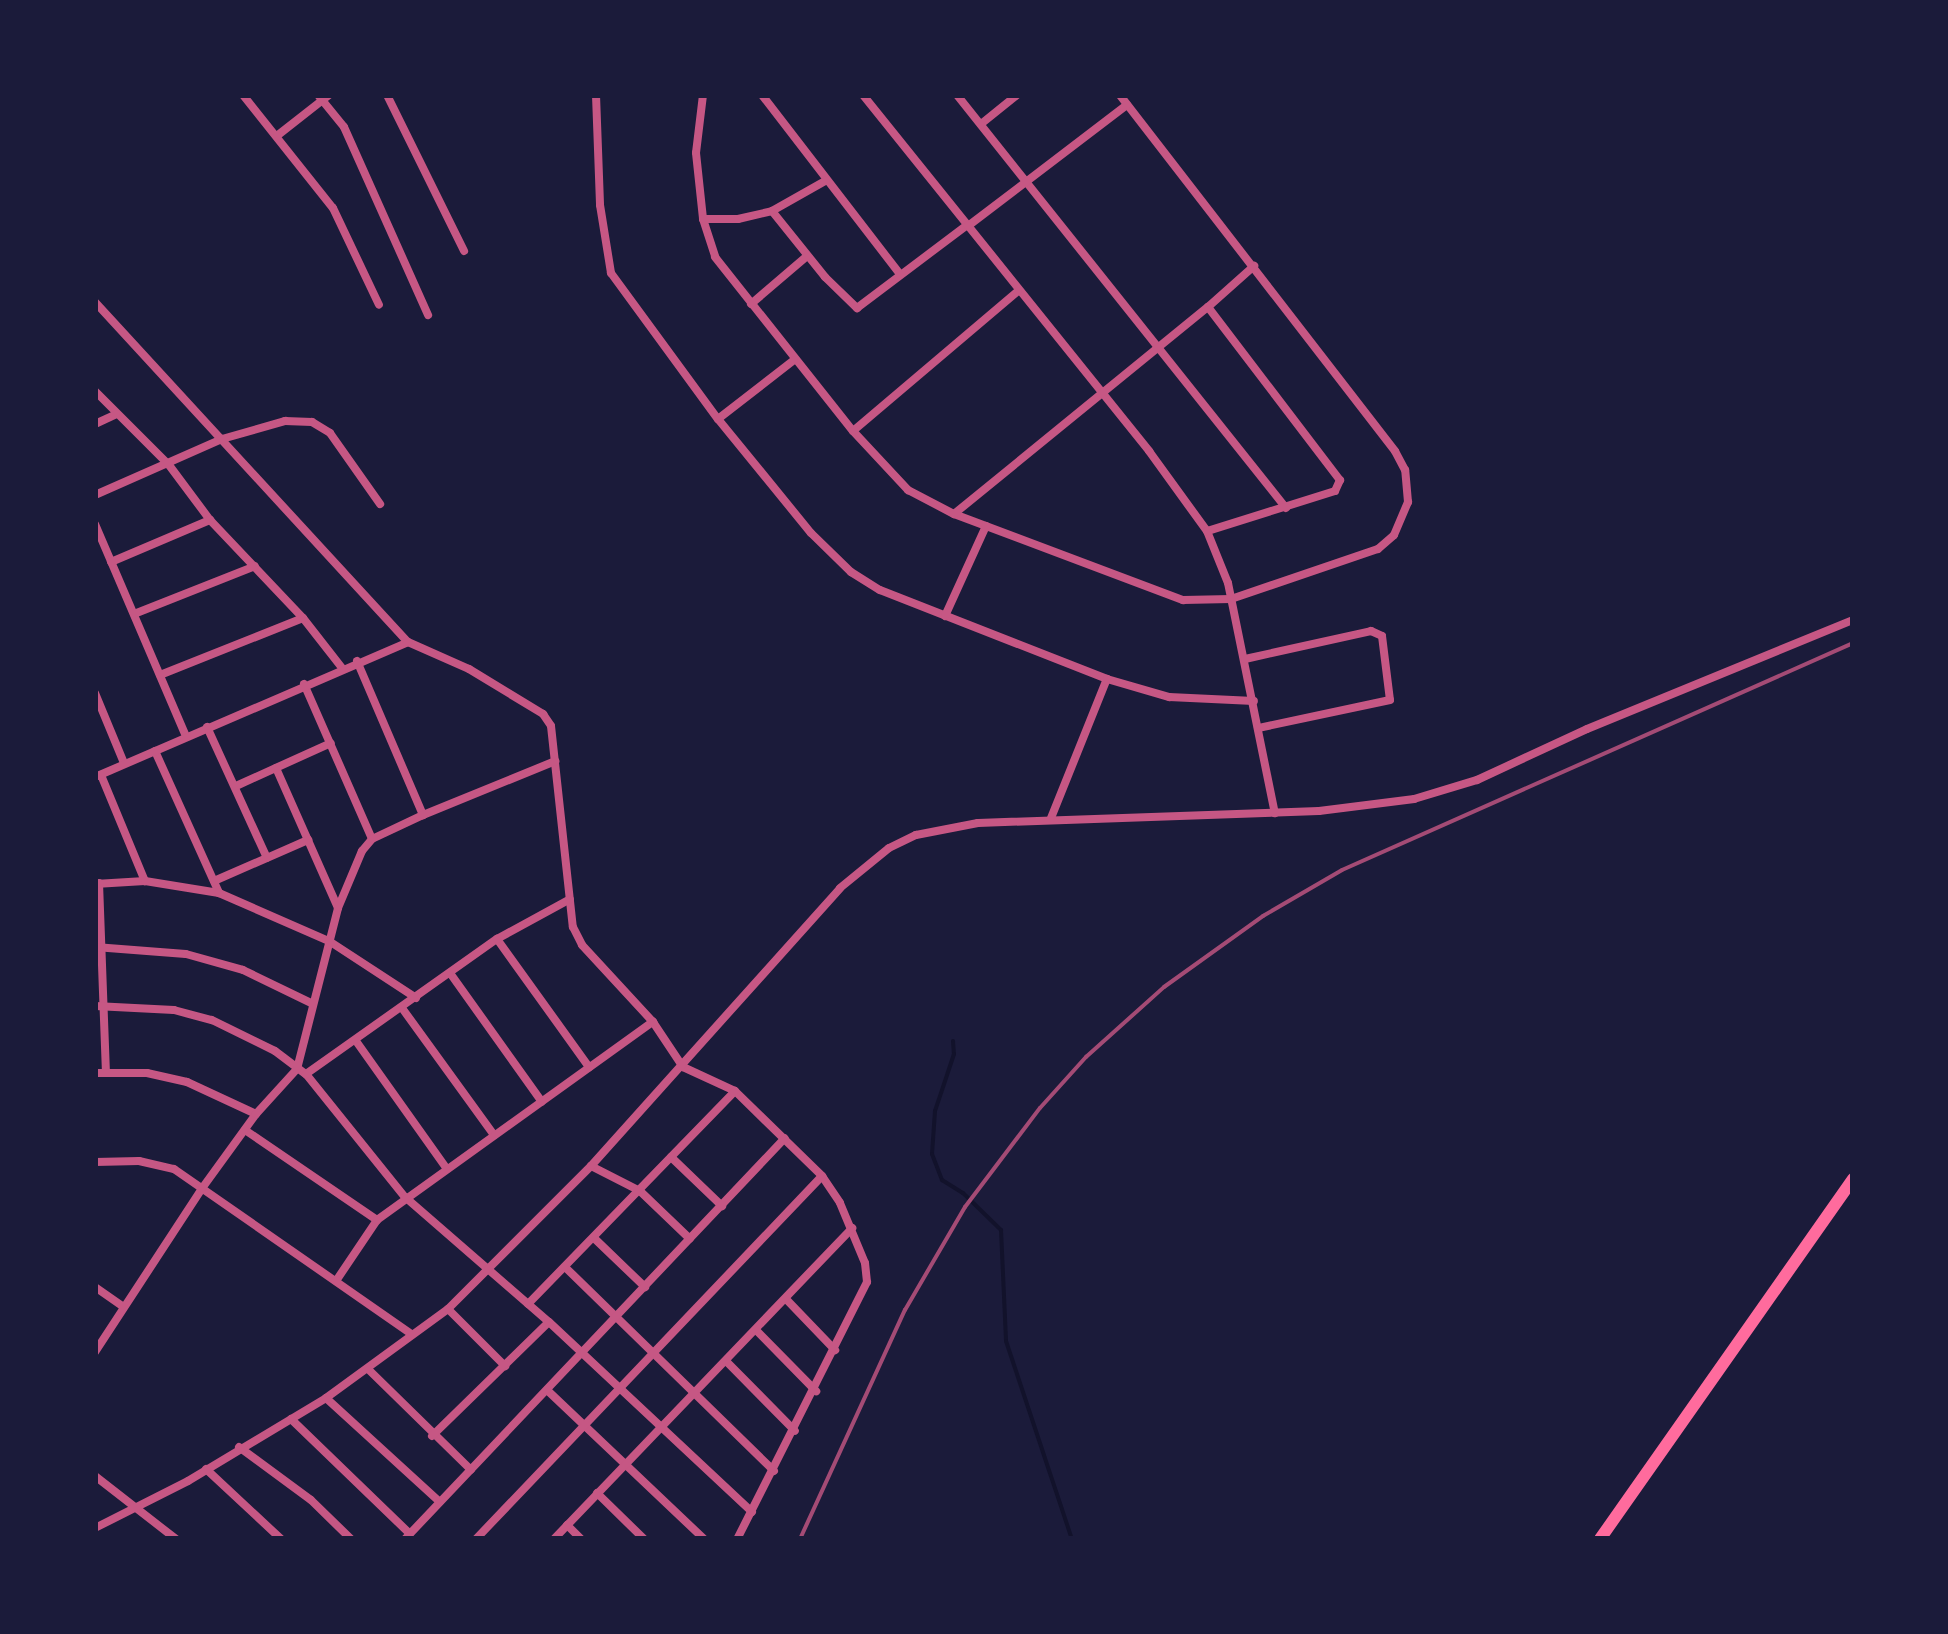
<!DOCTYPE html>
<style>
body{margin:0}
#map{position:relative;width:1948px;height:1634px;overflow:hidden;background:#1b1b3a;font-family:"Sofia Sans Condensed",sans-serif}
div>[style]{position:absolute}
.stream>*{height:4px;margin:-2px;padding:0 2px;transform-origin:2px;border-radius:2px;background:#12122b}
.minor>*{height:8px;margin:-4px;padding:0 4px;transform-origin:4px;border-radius:4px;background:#c65784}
.trunk>*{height:12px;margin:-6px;padding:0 6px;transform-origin:6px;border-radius:6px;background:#ff6b9d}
.rail>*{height:4px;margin:-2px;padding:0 2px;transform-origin:2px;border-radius:2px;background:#a44b75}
span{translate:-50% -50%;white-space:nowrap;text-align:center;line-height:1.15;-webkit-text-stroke:8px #1b1b3a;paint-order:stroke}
.frame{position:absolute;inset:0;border:98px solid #1b1b3a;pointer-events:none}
</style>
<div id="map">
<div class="stream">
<div style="left:953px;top:1041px;width:13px;rotate:86deg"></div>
<div style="left:954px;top:1054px;width:60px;rotate:108.4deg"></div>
<div style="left:935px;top:1111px;width:43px;rotate:94deg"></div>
<div style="left:932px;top:1154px;width:28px;rotate:69deg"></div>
<div style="left:942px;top:1180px;width:25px;rotate:32deg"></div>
<div style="left:963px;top:1193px;width:53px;rotate:44.2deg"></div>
<div style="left:1001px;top:1230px;width:111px;rotate:87.4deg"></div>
<div style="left:1006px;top:1341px;width:209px;rotate:71.6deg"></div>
</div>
<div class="minor">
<div style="left:243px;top:95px;width:144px;rotate:51.5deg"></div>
<div style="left:333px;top:208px;width:107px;rotate:64.6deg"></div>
<div style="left:318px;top:95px;width:41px;rotate:50.9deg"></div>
<div style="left:344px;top:127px;width:206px;rotate:65.9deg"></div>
<div style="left:387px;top:95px;width:174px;rotate:63.7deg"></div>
<div style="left:596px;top:95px;width:110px;rotate:87.9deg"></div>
<div style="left:600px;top:205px;width:69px;rotate:80.8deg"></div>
<div style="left:611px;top:273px;width:181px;rotate:53.8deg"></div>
<div style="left:718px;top:419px;width:147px;rotate:50.8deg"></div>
<div style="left:811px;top:533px;width:56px;rotate:44.3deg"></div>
<div style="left:851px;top:572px;width:34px;rotate:32deg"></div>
<div style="left:880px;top:590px;width:244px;rotate:21.4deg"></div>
<div style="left:1107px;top:679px;width:65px;rotate:16.2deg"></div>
<div style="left:1169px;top:697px;width:85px;rotate:2.7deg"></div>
<div style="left:703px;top:95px;width:58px;rotate:96.9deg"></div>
<div style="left:696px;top:153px;width:66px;rotate:83.9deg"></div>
<div style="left:703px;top:219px;width:40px;rotate:72deg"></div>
<div style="left:715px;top:257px;width:222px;rotate:51.6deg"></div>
<div style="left:853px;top:431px;width:81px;rotate:47deg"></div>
<div style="left:908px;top:490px;width:52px;rotate:27.6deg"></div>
<div style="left:954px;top:514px;width:245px;rotate:20.6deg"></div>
<div style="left:1183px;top:600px;width:48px;rotate:-1.2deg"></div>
<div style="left:1231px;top:599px;width:155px;rotate:-18.8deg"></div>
<div style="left:1378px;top:549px;width:21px;rotate:-41deg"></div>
<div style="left:1394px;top:535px;width:36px;rotate:-67deg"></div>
<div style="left:1408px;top:502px;width:32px;rotate:-95deg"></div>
<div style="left:1405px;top:470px;width:21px;rotate:-118deg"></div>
<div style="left:1395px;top:451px;width:450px;rotate:-127.7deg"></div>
<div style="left:762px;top:95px;width:226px;rotate:52.4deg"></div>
<div style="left:863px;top:95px;width:457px;rotate:51.2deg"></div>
<div style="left:1149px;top:451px;width:99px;rotate:54.1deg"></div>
<div style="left:1207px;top:531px;width:56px;rotate:68deg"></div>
<div style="left:1228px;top:583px;width:235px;rotate:78.5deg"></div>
<div style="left:957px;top:95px;width:528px;rotate:51.46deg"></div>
<div style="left:981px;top:124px;width:46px;rotate:-38.9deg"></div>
<div style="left:278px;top:135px;width:65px;rotate:-38.1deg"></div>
<div style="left:772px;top:211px;width:85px;rotate:51.2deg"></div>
<div style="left:825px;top:277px;width:45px;rotate:44.1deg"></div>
<div style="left:857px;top:308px;width:138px;rotate:-37deg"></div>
<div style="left:703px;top:219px;width:35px"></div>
<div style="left:738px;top:219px;width:35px;rotate:-13deg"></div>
<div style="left:772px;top:211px;width:61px;rotate:-29.5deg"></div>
<div style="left:968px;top:226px;width:200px;rotate:-37.3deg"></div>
<div style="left:95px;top:302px;width:462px;rotate:47.4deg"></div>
<div style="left:408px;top:642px;width:67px;rotate:23.9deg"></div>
<div style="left:469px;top:669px;width:87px;rotate:31.3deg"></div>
<div style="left:543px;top:714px;width:14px;rotate:56deg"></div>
<div style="left:551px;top:726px;width:202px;rotate:83.8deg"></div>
<div style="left:573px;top:927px;width:20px;rotate:63deg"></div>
<div style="left:582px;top:945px;width:105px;rotate:47.3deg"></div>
<div style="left:653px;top:1022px;width:54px;rotate:56.3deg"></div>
<div style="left:683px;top:1067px;width:57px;rotate:24.8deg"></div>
<div style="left:735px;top:1091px;width:122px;rotate:44.3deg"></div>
<div style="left:822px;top:1176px;width:32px;rotate:56deg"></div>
<div style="left:840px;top:1203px;width:65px;rotate:67.4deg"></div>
<div style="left:865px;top:1263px;width:19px;rotate:84deg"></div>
<div style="left:867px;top:1282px;width:288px;rotate:116.8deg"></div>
<div style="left:751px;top:304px;width:74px;rotate:-40.6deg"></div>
<div style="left:1208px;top:307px;width:62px;rotate:-41.7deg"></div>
<div style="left:95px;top:391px;width:105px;rotate:45deg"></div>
<div style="left:169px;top:465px;width:69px;rotate:53.3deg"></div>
<div style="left:210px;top:520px;width:135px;rotate:46.5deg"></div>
<div style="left:303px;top:618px;width:63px;rotate:52deg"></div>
<div style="left:718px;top:419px;width:96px;rotate:-37.8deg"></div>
<div style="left:95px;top:424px;width:23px;rotate:-25deg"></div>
<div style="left:853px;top:431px;width:216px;rotate:-40.3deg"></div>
<div style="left:95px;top:495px;width:139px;rotate:-23.8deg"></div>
<div style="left:222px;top:439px;width:66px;rotate:-15.9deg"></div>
<div style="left:285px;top:421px;width:27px;rotate:2deg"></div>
<div style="left:312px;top:422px;width:21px;rotate:31deg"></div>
<div style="left:330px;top:433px;width:87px;rotate:54.8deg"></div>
<div style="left:954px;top:514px;width:328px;rotate:-39.2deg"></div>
<div style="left:1208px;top:307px;width:218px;rotate:52.7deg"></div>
<div style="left:1340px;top:480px;width:12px;rotate:114deg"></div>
<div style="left:1335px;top:491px;width:134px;rotate:162.6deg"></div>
<div style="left:95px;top:524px;width:231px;rotate:66.8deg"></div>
<div style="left:111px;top:562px;width:108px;rotate:-23deg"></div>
<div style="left:134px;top:614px;width:130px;rotate:-21.6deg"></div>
<div style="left:945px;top:616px;width:99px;rotate:-65.5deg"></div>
<div style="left:1245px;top:659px;width:129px;rotate:-12.5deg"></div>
<div style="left:1371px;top:631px;width:12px;rotate:24deg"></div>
<div style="left:1382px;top:636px;width:64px;rotate:82.9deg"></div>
<div style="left:1390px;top:700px;width:135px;rotate:168deg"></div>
<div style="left:357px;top:661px;width:168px;rotate:66.8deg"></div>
<div style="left:160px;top:675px;width:154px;rotate:-21.7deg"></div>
<div style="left:304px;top:684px;width:169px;rotate:66.3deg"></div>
<div style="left:95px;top:693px;width:76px;rotate:67.5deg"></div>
<div style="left:207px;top:727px;width:144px;rotate:65.4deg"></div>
<div style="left:155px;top:751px;width:156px;rotate:65.7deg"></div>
<div style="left:276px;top:768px;width:153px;rotate:66.1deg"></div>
<div style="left:101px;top:775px;width:115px;rotate:67.5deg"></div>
<div style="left:95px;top:777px;width:341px;rotate:-23.3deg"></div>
<div style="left:236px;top:786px;width:104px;rotate:-24.4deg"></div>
<div style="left:1051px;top:818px;width:150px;rotate:-68.1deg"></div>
<div style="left:214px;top:881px;width:103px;rotate:-23.6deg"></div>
<div style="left:99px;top:883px;width:188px;rotate:87.9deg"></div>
<div style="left:95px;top:884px;width:50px;rotate:-3.4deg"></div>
<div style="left:145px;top:881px;width:75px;rotate:9.2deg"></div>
<div style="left:219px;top:893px;width:120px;rotate:23.6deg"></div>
<div style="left:329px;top:941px;width:104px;rotate:33.2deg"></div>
<div style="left:497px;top:939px;width:158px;rotate:54.3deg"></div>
<div style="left:95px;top:947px;width:91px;rotate:4.4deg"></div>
<div style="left:186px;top:954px;width:59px;rotate:15.7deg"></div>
<div style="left:243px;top:970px;width:76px;rotate:25.9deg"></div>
<div style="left:450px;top:973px;width:158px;rotate:54.5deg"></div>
<div style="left:95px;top:1006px;width:79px;rotate:2.9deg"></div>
<div style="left:174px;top:1010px;width:39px;rotate:15deg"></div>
<div style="left:212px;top:1020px;width:70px;rotate:26.2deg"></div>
<div style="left:275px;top:1051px;width:39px;rotate:37deg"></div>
<div style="left:306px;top:1074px;width:158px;rotate:51.2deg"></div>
<div style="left:405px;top:1197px;width:191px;rotate:41deg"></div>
<div style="left:549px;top:1322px;width:278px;rotate:43.1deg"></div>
<div style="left:402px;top:1008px;width:157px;rotate:54.1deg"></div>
<div style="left:356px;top:1041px;width:157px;rotate:54.6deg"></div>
<div style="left:95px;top:1073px;width:52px"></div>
<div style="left:147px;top:1073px;width:41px;rotate:12.7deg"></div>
<div style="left:187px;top:1082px;width:76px;rotate:24.9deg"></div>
<div style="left:306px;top:1074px;width:234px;rotate:-35.3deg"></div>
<div style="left:497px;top:939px;width:83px;rotate:-28.7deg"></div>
<div style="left:245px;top:1130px;width:160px;rotate:34.3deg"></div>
<div style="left:671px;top:1157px;width:71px;rotate:43.9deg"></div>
<div style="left:95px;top:1162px;width:44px;rotate:-1.3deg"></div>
<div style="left:139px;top:1161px;width:36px;rotate:13deg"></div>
<div style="left:174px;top:1169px;width:289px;rotate:34.8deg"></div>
<div style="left:591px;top:1166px;width:55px;rotate:27deg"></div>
<div style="left:640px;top:1191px;width:69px;rotate:43.8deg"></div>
<div style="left:594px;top:1238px;width:71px;rotate:43.9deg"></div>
<div style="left:565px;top:1267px;width:292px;rotate:44.3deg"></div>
<div style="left:336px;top:1281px;width:73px;rotate:-56.1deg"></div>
<div style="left:377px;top:1220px;width:340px;rotate:-35.7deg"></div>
<div style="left:95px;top:1287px;width:35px;rotate:35deg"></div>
<div style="left:786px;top:1299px;width:71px;rotate:46.1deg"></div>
<div style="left:528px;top:1304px;width:297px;rotate:-45.8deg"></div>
<div style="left:448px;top:1309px;width:81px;rotate:45deg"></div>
<div style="left:756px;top:1330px;width:86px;rotate:45.5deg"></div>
<div style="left:95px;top:1352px;width:197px;rotate:-56.8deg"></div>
<div style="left:203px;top:1187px;width:90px;rotate:-54deg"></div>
<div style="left:256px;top:1114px;width:61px;rotate:-47.7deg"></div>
<div style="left:297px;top:1069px;width:166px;rotate:-75.7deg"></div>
<div style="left:338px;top:908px;width:62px;rotate:-67.2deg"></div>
<div style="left:362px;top:851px;width:16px;rotate:-50deg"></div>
<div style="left:372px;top:839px;width:56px;rotate:-25.2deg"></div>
<div style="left:423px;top:815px;width:143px;rotate:-22.2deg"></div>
<div style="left:726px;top:1361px;width:98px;rotate:45.4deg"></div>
<div style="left:368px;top:1369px;width:144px;rotate:44.4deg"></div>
<div style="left:547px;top:1390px;width:216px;rotate:43.5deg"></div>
<div style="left:326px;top:1398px;width:154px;rotate:42.4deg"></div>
<div style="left:291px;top:1419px;width:165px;rotate:44deg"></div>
<div style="left:432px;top:1436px;width:163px;rotate:-44.3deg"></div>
<div style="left:239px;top:1447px;width:89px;rotate:36.4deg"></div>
<div style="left:311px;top:1500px;width:56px;rotate:44.3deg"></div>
<div style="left:206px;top:1469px;width:103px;rotate:43deg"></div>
<div style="left:95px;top:1476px;width:103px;rotate:37.9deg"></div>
<div style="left:597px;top:1493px;width:66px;rotate:44.4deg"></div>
<div style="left:567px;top:1525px;width:20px;rotate:45deg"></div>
<div style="left:95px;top:1528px;width:104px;rotate:-26.8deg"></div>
<div style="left:188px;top:1481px;width:161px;rotate:-31deg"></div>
<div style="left:326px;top:1398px;width:151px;rotate:-36.1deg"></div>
<div style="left:448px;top:1309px;width:202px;rotate:-45deg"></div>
<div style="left:591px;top:1166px;width:373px;rotate:-48.1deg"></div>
<div style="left:840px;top:888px;width:63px;rotate:-39.2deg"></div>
<div style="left:889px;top:848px;width:30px;rotate:-26deg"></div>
<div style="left:916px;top:835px;width:63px;rotate:-11deg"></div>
<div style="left:978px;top:823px;width:341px;rotate:-2deg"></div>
<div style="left:1319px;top:811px;width:96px;rotate:-7.2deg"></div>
<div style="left:1414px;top:799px;width:66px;rotate:-16.8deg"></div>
<div style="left:1477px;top:780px;width:121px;rotate:-24.9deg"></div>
<div style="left:1587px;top:729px;width:287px;rotate:-22.3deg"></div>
<div style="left:405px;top:1539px;width:552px;rotate:-46.54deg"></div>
<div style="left:476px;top:1539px;width:501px;rotate:-46.37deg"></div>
<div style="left:554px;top:1539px;width:431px;rotate:-46.2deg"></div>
</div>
<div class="trunk">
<div style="left:1600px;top:1539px;width:440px;rotate:-54.9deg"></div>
</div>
<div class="rail">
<div style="left:800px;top:1539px;width:252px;rotate:-65.4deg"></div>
<div style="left:905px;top:1310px;width:119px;rotate:-59.8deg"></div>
<div style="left:965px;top:1207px;width:124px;rotate:-52.9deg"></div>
<div style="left:1040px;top:1108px;width:69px;rotate:-48deg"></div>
<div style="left:1086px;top:1057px;width:105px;rotate:-41.9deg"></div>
<div style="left:1164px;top:987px;width:122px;rotate:-35.6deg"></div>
<div style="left:1263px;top:916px;width:91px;rotate:-30.2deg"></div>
<div style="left:1342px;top:870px;width:559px;rotate:-23.95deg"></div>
</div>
<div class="frame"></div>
</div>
